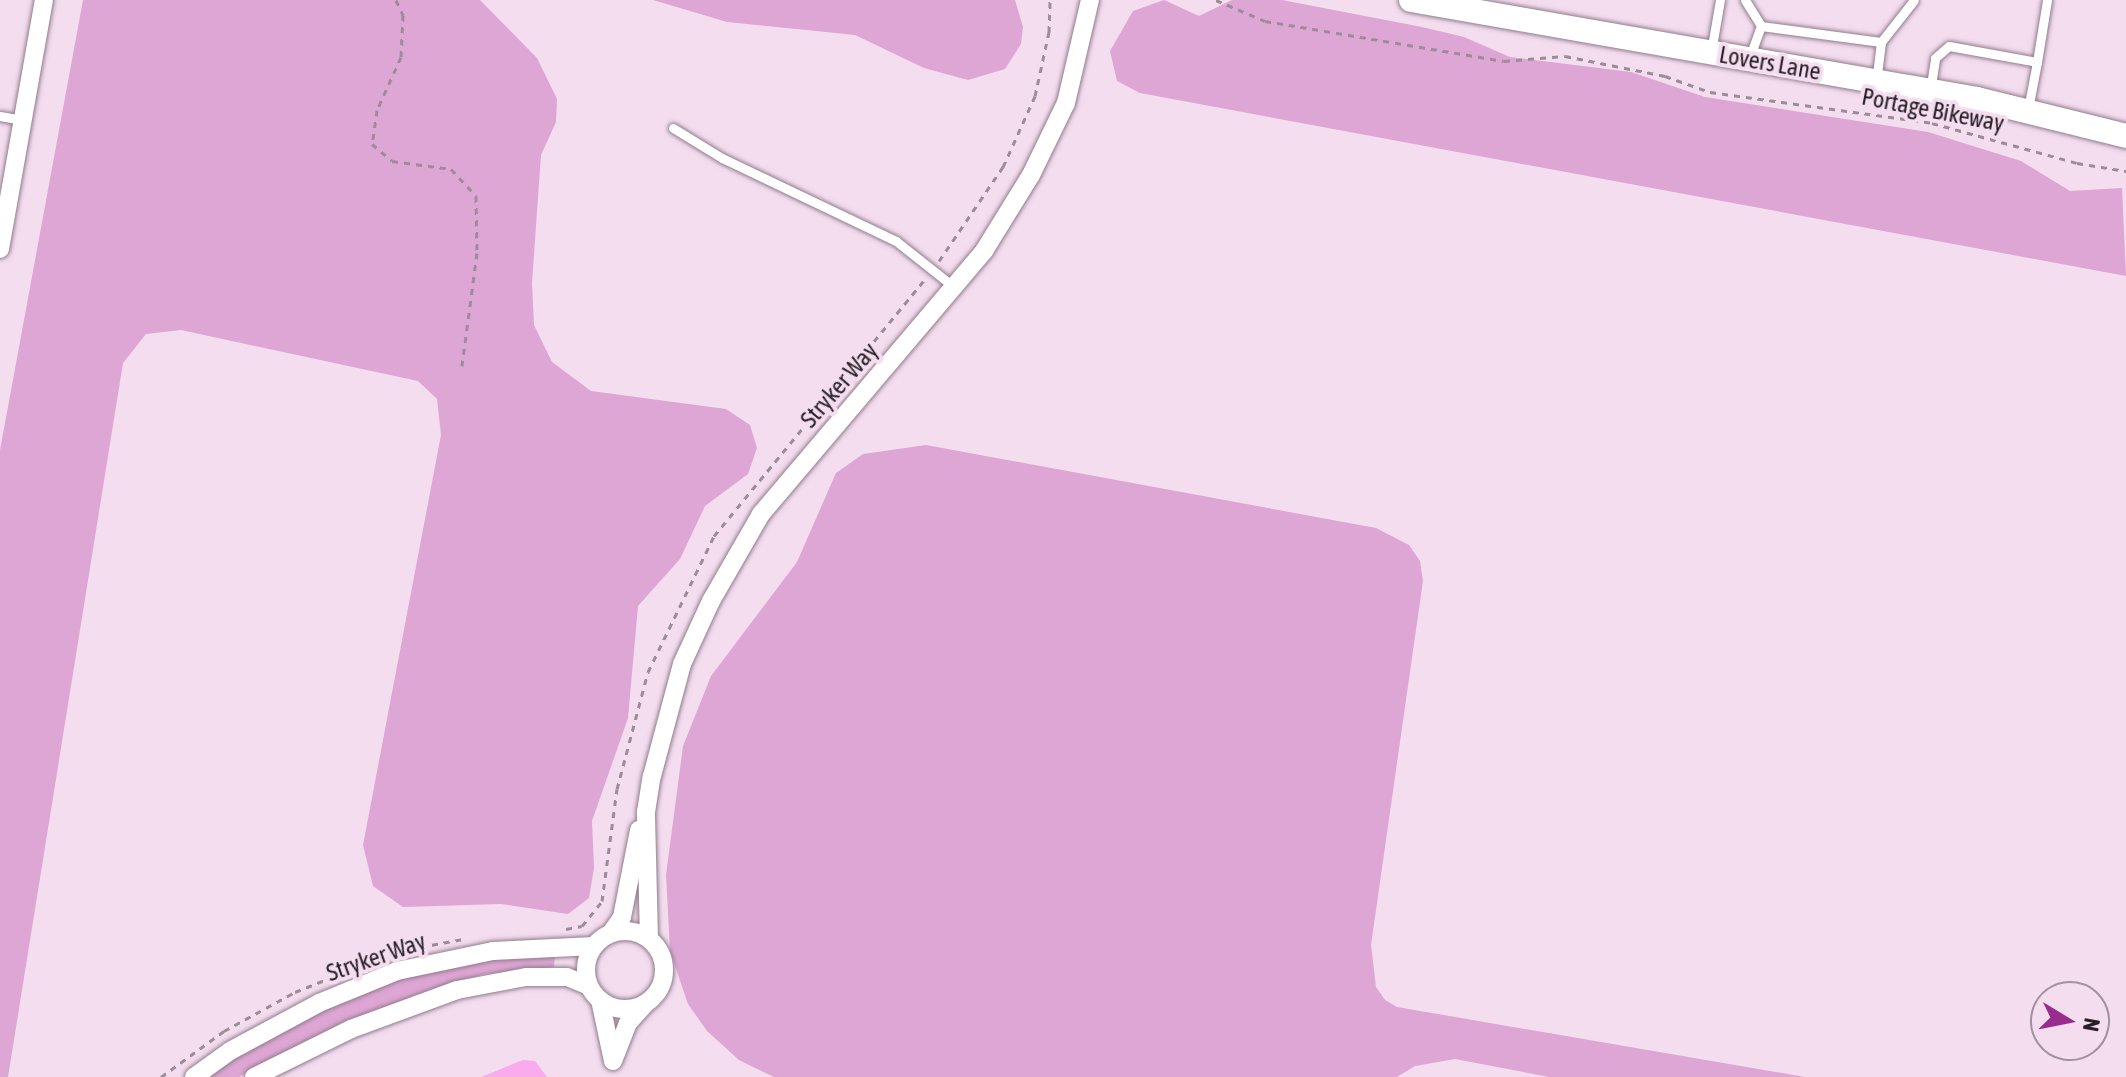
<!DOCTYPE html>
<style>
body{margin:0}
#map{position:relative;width:2126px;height:1077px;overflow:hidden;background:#f4ddef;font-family:"Asap Condensed",sans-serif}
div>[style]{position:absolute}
.green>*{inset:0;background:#dea6d4}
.water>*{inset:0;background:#faabed}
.path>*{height:3px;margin-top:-1.5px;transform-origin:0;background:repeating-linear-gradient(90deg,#9c8c98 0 6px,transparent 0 12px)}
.roads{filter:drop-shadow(0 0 2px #907c8c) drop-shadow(0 0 2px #907c8c)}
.lane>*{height:9px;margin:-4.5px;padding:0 4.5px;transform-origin:4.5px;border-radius:4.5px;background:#fff}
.street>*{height:18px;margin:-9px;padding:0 9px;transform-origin:9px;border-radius:9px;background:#fff}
.street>.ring{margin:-9px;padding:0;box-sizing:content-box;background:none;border:18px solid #fff;border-radius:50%}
.secondary>*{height:24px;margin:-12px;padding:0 12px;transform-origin:12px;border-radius:12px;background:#fff}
span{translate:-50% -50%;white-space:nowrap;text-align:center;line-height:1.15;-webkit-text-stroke:8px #f4ddef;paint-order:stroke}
.street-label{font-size:24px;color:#282026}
.north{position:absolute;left:2030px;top:981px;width:80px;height:80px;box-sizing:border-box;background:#f4ddef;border:2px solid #a2919f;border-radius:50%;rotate:100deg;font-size:22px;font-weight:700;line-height:32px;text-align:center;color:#282026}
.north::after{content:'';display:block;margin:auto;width:28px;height:36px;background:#992c8d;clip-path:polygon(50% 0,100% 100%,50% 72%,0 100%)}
</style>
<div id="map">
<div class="green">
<div style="clip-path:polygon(83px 0,480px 0,537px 58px,557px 99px,556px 122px,541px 155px,532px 283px,534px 325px,552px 362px,591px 391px,726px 409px,750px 425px,757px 448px,748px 474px,705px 506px,680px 559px,638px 606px,628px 718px,592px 821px,594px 868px,589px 898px,568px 914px,501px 904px,403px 907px,373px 886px,363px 845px,441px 435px,437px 399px,418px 381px,181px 330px,146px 334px,123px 363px,8px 1077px,0 1077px,0 450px)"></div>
<div style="clip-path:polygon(653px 0,1015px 0,1023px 27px,1021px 44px,1005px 69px,968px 80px,924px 68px,855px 35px,727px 22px)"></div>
<div style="clip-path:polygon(1232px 0,1282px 0,1422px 27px,1464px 37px,1510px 57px,1631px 72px,1705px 97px,1928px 132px,2021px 161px,2070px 191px,2122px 188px,2126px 276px,1140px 93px,1117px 81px,1110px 51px,1133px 11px,1164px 0,1199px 16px)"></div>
<div style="clip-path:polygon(926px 445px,1376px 528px,1409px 545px,1420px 561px,1423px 581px,1371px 945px,1376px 987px,1385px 1000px,1397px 1007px,1805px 1077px,1549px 1077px,1455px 1059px,1415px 1066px,1397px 1077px,774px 1077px,739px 1060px,707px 1031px,688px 1004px,670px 951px,666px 875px,683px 746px,711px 676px,797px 562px,836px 473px,863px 454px)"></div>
<div style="clip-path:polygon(555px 956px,554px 967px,484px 974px,348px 1020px,239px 1077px,205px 1077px,299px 1019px,391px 981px,477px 960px)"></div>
</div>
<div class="water">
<div style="clip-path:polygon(523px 1060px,535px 1061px,547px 1077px,481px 1077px)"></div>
</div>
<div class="path">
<div style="left:396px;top:0;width:17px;rotate:65deg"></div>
<div style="left:403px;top:15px;width:42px;rotate:92.7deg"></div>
<div style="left:401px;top:57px;width:58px;rotate:114.4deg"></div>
<div style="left:377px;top:110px;width:34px;rotate:98deg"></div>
<div style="left:372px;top:144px;width:26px;rotate:40deg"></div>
<div style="left:392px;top:161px;width:60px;rotate:7.7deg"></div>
<div style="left:451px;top:169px;width:37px;rotate:47deg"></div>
<div style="left:476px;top:196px;width:57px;rotate:89deg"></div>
<div style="left:477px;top:253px;width:114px;rotate:97.6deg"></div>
<div style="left:1216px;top:0;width:53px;rotate:23.2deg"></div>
<div style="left:1265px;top:21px;width:242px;rotate:9.5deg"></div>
<div style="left:1504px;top:61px;width:61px;rotate:-4.7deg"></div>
<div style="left:1565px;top:56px;width:102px;rotate:11.3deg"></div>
<div style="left:1665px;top:76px;width:48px;rotate:19.6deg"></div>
<div style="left:1710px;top:92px;width:224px;rotate:7.9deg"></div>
<div style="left:1932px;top:123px;width:150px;rotate:15.4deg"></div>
<div style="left:2077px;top:163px;width:50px;rotate:9.3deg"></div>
<div style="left:939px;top:261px;width:114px;rotate:-55.8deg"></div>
<div style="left:1003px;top:167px;width:78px;rotate:-65.7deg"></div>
<div style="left:1035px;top:96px;width:66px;rotate:-77.7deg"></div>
<div style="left:1049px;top:32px;width:32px;rotate:-88deg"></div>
<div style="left:566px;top:929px;width:16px;rotate:-11deg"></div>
<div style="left:582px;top:926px;width:32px;rotate:-51deg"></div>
<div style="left:602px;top:901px;width:113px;rotate:-82.4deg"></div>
<div style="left:617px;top:789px;width:121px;rotate:-75.2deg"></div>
<div style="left:648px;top:672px;width:151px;rotate:-64.1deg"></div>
<div style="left:714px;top:536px;width:331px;rotate:-50.6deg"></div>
<div style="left:420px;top:947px;width:44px;rotate:-10.5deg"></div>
<div style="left:161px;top:1077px;width:78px;rotate:-36.1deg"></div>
<div style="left:224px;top:1031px;width:81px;rotate:-28.8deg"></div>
<div style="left:295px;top:992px;width:94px;rotate:-21.9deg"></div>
</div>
<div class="roads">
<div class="lane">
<div style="left:1745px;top:0;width:31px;rotate:58deg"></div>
<div style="left:1881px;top:42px;width:53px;rotate:-51.8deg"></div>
<div style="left:1711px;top:52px;width:53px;rotate:-80.2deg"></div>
<div style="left:1750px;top:56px;width:32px;rotate:-70deg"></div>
<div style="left:1761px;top:26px;width:121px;rotate:7.6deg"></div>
<div style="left:1881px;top:42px;width:39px;rotate:97deg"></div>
<div style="left:2037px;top:62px;width:63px;rotate:-80.8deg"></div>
<div style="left:1930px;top:91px;width:33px;rotate:-81deg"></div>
<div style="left:1935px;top:58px;width:18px;rotate:-41deg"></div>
<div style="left:1949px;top:46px;width:89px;rotate:10.3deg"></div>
<div style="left:2037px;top:62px;width:48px;rotate:100.8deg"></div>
<div style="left:0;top:116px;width:23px;rotate:10deg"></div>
<div style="left:673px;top:128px;width:57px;rotate:31.5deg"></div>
<div style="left:722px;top:158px;width:193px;rotate:25.5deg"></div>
<div style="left:896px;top:241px;width:74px;rotate:38.4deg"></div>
</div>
<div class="street">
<div style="left:0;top:249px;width:253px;rotate:-80deg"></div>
<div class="ring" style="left:586px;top:931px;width:60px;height:60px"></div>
<div style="left:611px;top:933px;width:19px;rotate:-55deg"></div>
<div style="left:622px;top:917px;width:89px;rotate:-78.9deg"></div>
<div style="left:649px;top:939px;width:127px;rotate:-91.4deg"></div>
<div style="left:646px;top:812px;width:36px;rotate:-81deg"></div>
<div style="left:652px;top:776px;width:116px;rotate:-75deg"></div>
<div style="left:682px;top:664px;width:69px;rotate:-65.3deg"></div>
<div style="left:711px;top:601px;width:100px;rotate:-60.1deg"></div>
<div style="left:761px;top:514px;width:345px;rotate:-49.7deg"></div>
<div style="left:984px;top:251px;width:89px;rotate:-58.3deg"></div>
<div style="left:1031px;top:175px;width:80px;rotate:-64.1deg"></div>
<div style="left:1066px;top:103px;width:106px;rotate:-76.9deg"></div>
<div style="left:600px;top:1000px;width:62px;rotate:78deg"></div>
<div style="left:613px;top:1061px;width:41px;rotate:-68.5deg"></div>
<div style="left:628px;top:1023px;width:25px;rotate:-48deg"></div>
<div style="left:194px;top:1077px;width:44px;rotate:-35.8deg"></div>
<div style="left:230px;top:1051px;width:101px;rotate:-28.3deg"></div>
<div style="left:319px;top:1003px;width:84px;rotate:-22.3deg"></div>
<div style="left:397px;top:971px;width:98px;rotate:-11.8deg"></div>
<div style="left:493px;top:951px;width:101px;rotate:-2.8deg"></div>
<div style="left:254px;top:1077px;width:108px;rotate:-26.3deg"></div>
<div style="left:351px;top:1029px;width:113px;rotate:-20.2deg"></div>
<div style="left:457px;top:990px;width:70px;rotate:-10.7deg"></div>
<div style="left:526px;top:977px;width:41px"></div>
<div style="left:567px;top:977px;width:24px;rotate:22deg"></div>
</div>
<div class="secondary">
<div style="left:1411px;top:0;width:575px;rotate:9.92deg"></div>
<div style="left:1977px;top:99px;width:154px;rotate:13.9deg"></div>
</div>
</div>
<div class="street-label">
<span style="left:1770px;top:63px;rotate:10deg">Lovers Lane</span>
<span style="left:1933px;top:110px;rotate:11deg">Portage Bikeway</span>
<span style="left:839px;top:385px;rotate:-49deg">Stryker Way</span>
<span style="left:376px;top:957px;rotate:-19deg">Stryker Way</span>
</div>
<div class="north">N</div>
</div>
